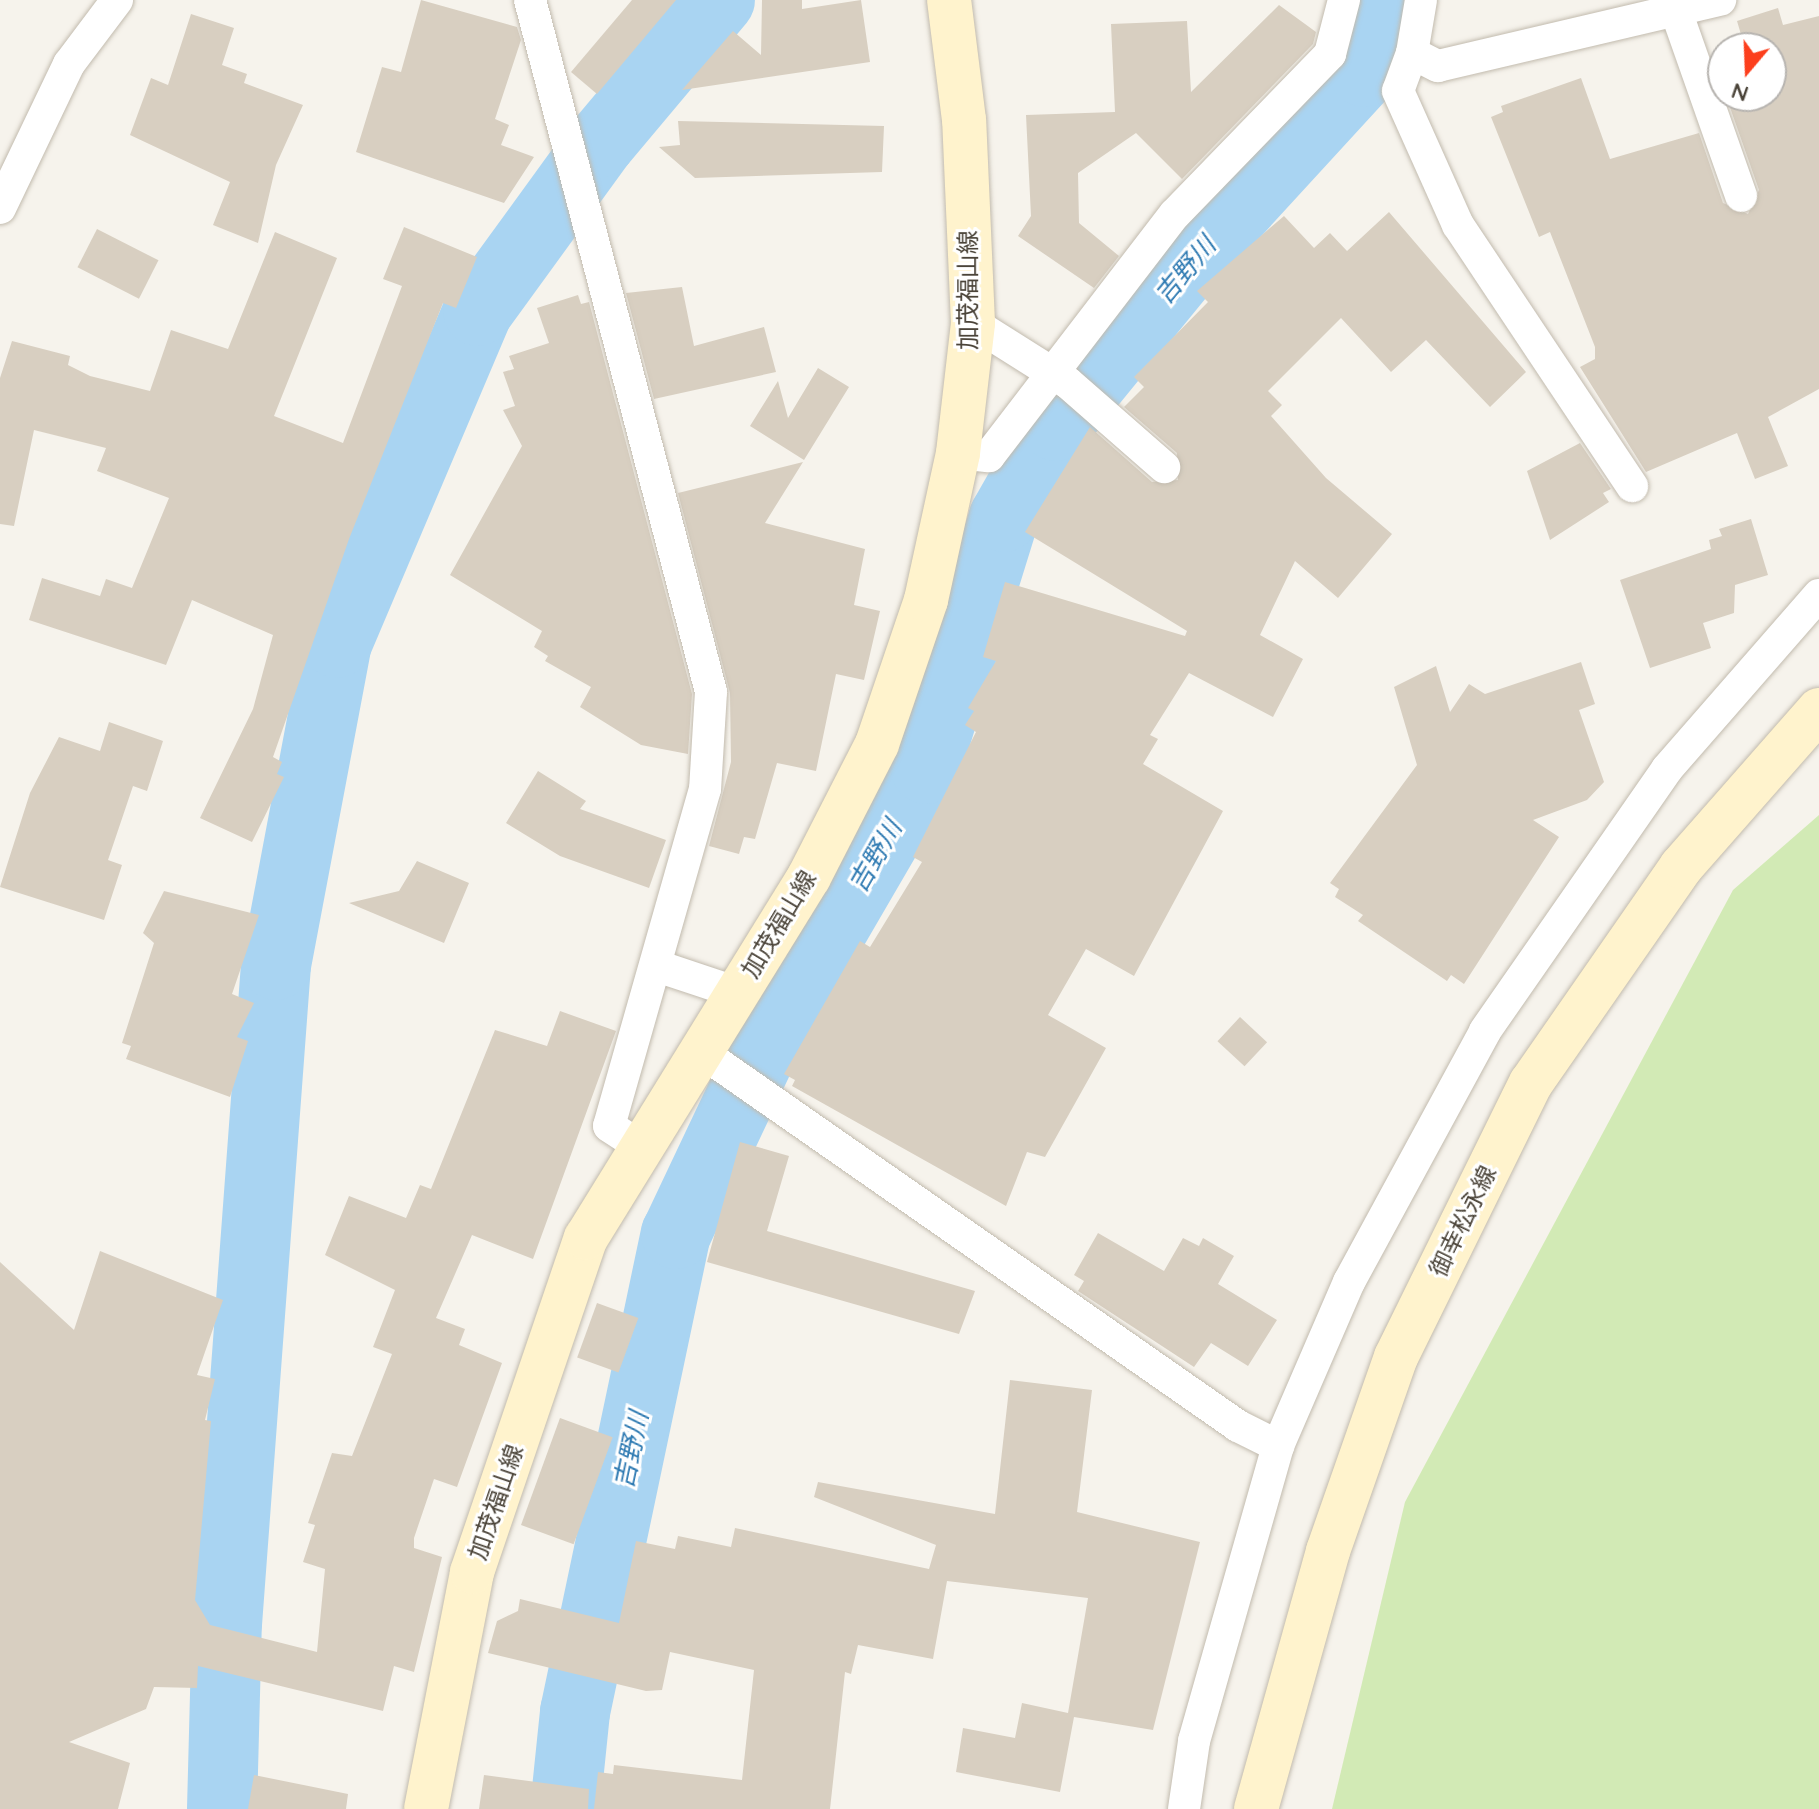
<!DOCTYPE html>
<meta charset="utf-8">
<style>
body{margin:0}
#map{position:relative;width:1819px;height:1809px;overflow:hidden;background:#f6f3ec;font-family:Quicksand,"Noto Sans JP",sans-serif}
div>[style]{position:absolute}
.green>*{inset:0;background:#d2eab5}
.river>*{height:70px;margin:-35px;padding:0 35px;transform-origin:35px;border-radius:35px;background:#a9d4f2}
.building>*{inset:0;background:#d8cfc1;transform-origin:0 0}
.roads{filter:drop-shadow(0 0 2px #c2bbae) drop-shadow(0 0 2px #c2bbae)}
.minor>*{height:32px;margin:-16px;padding:0 16px;transform-origin:16px;border-radius:16px;background:#fff}
.secondary>*{height:44px;margin:-22px;padding:0 22px;transform-origin:22px;border-radius:22px;background:#fff3cd}
span{translate:-50% -50%;white-space:nowrap;text-align:center;line-height:1.15;-webkit-text-stroke:6px #fff;paint-order:stroke}
.street-label{font-size:24px;color:#4b4439}
.water-label{font-size:26px;color:#2e7ab2;font-style:italic}
.north{position:absolute;left:1707px;top:32px;width:80px;height:80px;box-sizing:border-box;background:#fff;border:2px solid #b7b4b0;border-radius:50%;rotate:199deg;font-size:22px;font-weight:700;line-height:32px;text-align:center;color:#4b4439}
.north::after{content:'';display:block;margin:auto;width:28px;height:36px;background:#fc3f1d;clip-path:polygon(50% 0,100% 100%,50% 72%,0 100%)}
</style>
<div id="map">
<div class="green">
<div style="clip-path:polygon(1819px 815px,1819px 1809px,1332px 1809px,1405px 1502px,1733px 890px)"></div>
</div>
<div class="river">
<div style="left:222px;top:1809px;width:185px;rotate:-88.5deg"></div>
<div style="left:227px;top:1624px;width:661px;rotate:-85.75deg"></div>
<div style="left:276px;top:965px;width:328px;rotate:-79.3deg"></div>
<div style="left:337px;top:643px;width:361px;rotate:-67deg"></div>
<div style="left:478px;top:311px;width:209px;rotate:-54deg"></div>
<div style="left:601px;top:142px;width:185px;rotate:-50deg"></div>
<div style="left:565px;top:1809px;width:98px;rotate:-84.1deg"></div>
<div style="left:575px;top:1712px;width:489px;rotate:-78.1deg"></div>
<div style="left:676px;top:1234px;width:208px;rotate:-64.7deg"></div>
<div style="left:765px;top:1046px;width:320px;rotate:-59.8deg"></div>
<div style="left:926px;top:769px;width:264px;rotate:-72.8deg"></div>
<div style="left:1004px;top:517px;width:105px;rotate:-60.3deg"></div>
<div style="left:1056px;top:426px;width:213px;rotate:-50.7deg"></div>
<div style="left:1191px;top:261px;width:256px;rotate:-47.5deg"></div>
<div style="left:1364px;top:72px;width:75px;rotate:-74.5deg"></div>
</div>
<div class="building">
<div style="clip-path:polygon(421px 0,517px 27px,521px 40px,495px 119px,509px 125px,501px 145px,534px 157px,504px 203px,356px 152px,382px 67px,401px 72px)"></div>
<div style="clip-path:polygon(632px 0,676px 0,597px 94px,571px 72px)"></div>
<div style="clip-path:polygon(762px 0,802px 0,802px 9px,861px 0,870px 62px,682px 90px,733px 31px,761px 55px)"></div>
<div style="clip-path:polygon(1279px 5px,1316px 32px,1313px 44px,1182px 179px,1136px 133px,1078px 173px,1079px 223px,1119px 256px,1094px 288px,1018px 236px,1031px 216px,1026px 115px,1115px 112px,1111px 24px,1187px 21px,1191px 92px)"></div>
<div style="clip-path:polygon(1778px 8px,1783px 25px,1819px 16px,1819px 389px,1768px 417px,1788px 466px,1755px 479px,1737px 433px,1646px 472px,1580px 367px,1595px 359px,1595px 347px,1550px 232px,1539px 237px,1491px 117px,1503px 112px,1501px 106px,1581px 78px,1610px 159px,1699px 133px,1723px 203px,1748px 214px,1759px 190px,1726px 96px,1771px 96px,1771px 48px,1745px 48px,1737px 21px)"></div>
<div style="clip-path:polygon(191px 14px,234px 28px,222px 65px,247px 74px,244px 83px,303px 105px,276px 165px,258px 243px,213px 225px,230px 182px,130px 135px,151px 78px,168px 85px)"></div>
<div style="clip-path:polygon(678px 121px,884px 126px,882px 172px,695px 178px,659px 147px,680px 145px)"></div>
<div style="clip-path:polygon(1389px 212px,1526px 372px,1490px 407px,1426px 340px,1391px 372px,1341px 318px,1268px 391px,1282px 405px,1271px 416px,1326px 478px,1392px 534px,1338px 598px,1295px 561px,1260px 635px,1303px 659px,1273px 717px,1189px 673px,1150px 735px,1158px 739px,1143px 764px,1223px 811px,1134px 976px,1086px 949px,1048px 1015px,1106px 1048px,1045px 1157px,1027px 1152px,1006px 1206px,792px 1086px,795px 1080px,784px 1074px,860px 941px,870px 947px,922px 862px,913px 857px,976px 732px,965px 725px,974px 711px,968px 708px,996px 661px,983px 657px,1005px 582px,1185px 636px,1187px 631px,1025px 532px,1090px 427px,1152px 482px,1178px 480px,1177px 453px,1124px 407px,1144px 387px,1134px 377px,1208px 302px,1197px 291px,1284px 216px,1314px 248px,1330px 233px,1347px 251px)"></div>
<div style="clip-path:polygon(404px 227px,477px 257px,456px 308px,443px 303px,349px 539px,273px 757px,282px 762px,277px 774px,284px 777px,252px 842px,200px 818px,253px 709px,273px 635px,192px 600px,166px 665px,29px 620px,42px 578px,100px 596px,106px 579px,132px 588px,169px 498px,97px 471px,106px 448px,34px 430px,14px 526px,0 524px,0 378px,12px 341px,70px 356px,68px 365px,90px 376px,150px 391px,171px 330px,228px 349px,275px 232px,337px 258px,274px 416px,343px 443px,402px 286px,383px 279px)"></div>
<div style="left:97px;top:229px;width:69px;height:43px;rotate:27deg"></div>
<div style="clip-path:polygon(682px 287px,694px 346px,764px 327px,776px 372px,654px 399px,626px 293px)"></div>
<div style="clip-path:polygon(578px 295px,581px 304px,589px 302px,692px 694px,688px 754px,641px 745px,580px 707px,591px 687px,545px 661px,548px 656px,534px 647px,542px 631px,450px 575px,522px 446px,503px 410px,515px 406px,503px 372px,514px 369px,509px 356px,549px 343px,537px 308px)"></div>
<div style="clip-path:polygon(818px 368px,849px 387px,804px 460px,750px 426px,778px 381px,788px 418px)"></div>
<div style="clip-path:polygon(1580px 443px,1611px 489px,1603px 493px,1609px 502px,1550px 540px,1527px 471px)"></div>
<div style="clip-path:polygon(803px 462px,765px 523px,865px 549px,854px 605px,880px 611px,864px 680px,836px 674px,816px 771px,777px 763px,755px 839px,744px 837px,739px 854px,709px 846px,731px 762px,730px 693px,678px 493px)"></div>
<div style="clip-path:polygon(1751px 519px,1768px 575px,1735px 585px,1734px 613px,1703px 623px,1711px 648px,1650px 668px,1620px 580px,1711px 549px,1709px 540px,1722px 536px,1719px 529px)"></div>
<div style="clip-path:polygon(1581px 662px,1595px 704px,1579px 710px,1604px 782px,1587px 800px,1533px 820px,1559px 837px,1464px 984px,1451px 975px,1447px 981px,1358px 921px,1363px 915px,1335px 897px,1339px 889px,1330px 883px,1417px 765px,1394px 687px,1436px 666px,1450px 712px,1469px 684px,1485px 694px)"></div>
<div style="clip-path:polygon(109px 722px,163px 741px,147px 791px,133px 786px,108px 860px,122px 865px,104px 920px,0 887px,30px 793px,59px 737px,100px 751px)"></div>
<div style="clip-path:polygon(538px 771px,586px 801px,580px 809px,666px 840px,649px 888px,560px 856px,506px 823px)"></div>
<div style="clip-path:polygon(417px 861px,469px 883px,444px 943px,349px 903px,399px 891px)"></div>
<div style="clip-path:polygon(164px 891px,259px 915px,232px 994px,254px 1003px,237px 1037px,248px 1041px,230px 1097px,126px 1059px,131px 1046px,122px 1043px,154px 943px,143px 933px)"></div>
<div style="clip-path:polygon(560px 1011px,616px 1031px,533px 1259px,472px 1235px,436px 1318px,465px 1329px,459px 1345px,502px 1363px,457px 1487px,434px 1479px,414px 1538px,414px 1548px,442px 1557px,414px 1672px,394px 1666px,383px 1711px,198px 1666px,197px 1688px,154px 1687px,146px 1709px,69px 1742px,130px 1763px,118px 1809px,0 1809px,0 1262px,74px 1330px,100px 1251px,223px 1300px,197px 1375px,215px 1379px,205px 1420px,211px 1421px,195px 1600px,210px 1625px,317px 1652px,325px 1569px,303px 1562px,315px 1525px,308px 1523px,332px 1453px,352px 1456px,392px 1354px,373px 1347px,395px 1290px,325px 1255px,349px 1196px,406px 1218px,420px 1185px,431px 1189px,495px 1030px,547px 1046px)"></div>
<div style="left:1240px;top:1017px;width:37px;height:33px;rotate:43deg"></div>
<div style="clip-path:polygon(740px 1142px,789px 1156px,767px 1231px,975px 1291px,959px 1334px,707px 1262px)"></div>
<div style="clip-path:polygon(1098px 1233px,1164px 1271px,1183px 1238px,1199px 1246px,1203px 1238px,1234px 1256px,1218px 1284px,1277px 1320px,1248px 1366px,1211px 1343px,1194px 1367px,1078px 1291px,1084px 1281px,1074px 1275px)"></div>
<div style="left:597px;top:1303px;width:44px;height:58px;rotate:20deg"></div>
<div style="clip-path:polygon(1010px 1380px,1092px 1390px,1077px 1512px,1200px 1542px,1153px 1730px,1074px 1717px,1060px 1792px,956px 1772px,963px 1728px,1015px 1738px,1022px 1703px,1068px 1713px,1088px 1598px,947px 1581px,933px 1659px,858px 1645px,851px 1674px,845px 1672px,830px 1809px,594px 1809px,598px 1772px,613px 1774px,614px 1765px,742px 1780px,754px 1670px,670px 1652px,662px 1690px,646px 1691px,488px 1653px,497px 1621px,518px 1611px,520px 1599px,619px 1623px,636px 1541px,675px 1549px,678px 1536px,731px 1547px,735px 1528px,929px 1569px,936px 1545px,814px 1497px,818px 1482px,995px 1514px)"></div>
<div style="left:560px;top:1418px;width:56px;height:114px;rotate:20deg"></div>
<div style="clip-path:polygon(254px 1775px,348px 1794px,346px 1809px,248px 1809px)"></div>
<div style="clip-path:polygon(484px 1775px,589px 1789px,588px 1809px,479px 1809px)"></div>
</div>
<div class="roads">
<div class="minor">
<div style="left:530px;top:0;width:715px;rotate:75.34deg"></div>
<div style="left:711px;top:692px;width:97px;rotate:93.5deg"></div>
<div style="left:705px;top:789px;width:350px;rotate:105.9deg"></div>
<div style="left:609px;top:1126px;width:35px;rotate:33deg"></div>
<div style="left:1421px;top:0;width:54px;rotate:99.6deg"></div>
<div style="left:1412px;top:53px;width:29px;rotate:27deg"></div>
<div style="left:1438px;top:66px;width:290px;rotate:-13.2deg"></div>
<div style="left:1676px;top:11px;width:196px;rotate:70.6deg"></div>
<div style="left:1412px;top:53px;width:40px;rotate:110.2deg"></div>
<div style="left:1398px;top:91px;width:147px;rotate:65.9deg"></div>
<div style="left:1458px;top:225px;width:314px;rotate:56.3deg"></div>
<div style="left:0;top:208px;width:160px;rotate:-64.4deg"></div>
<div style="left:69px;top:64px;width:80px;rotate:-53.1deg"></div>
<div style="left:973px;top:323px;width:112px;rotate:32.3deg"></div>
<div style="left:1068px;top:383px;width:128px;rotate:41.2deg"></div>
<div style="left:958px;top:453px;width:31px;rotate:6deg"></div>
<div style="left:989px;top:456px;width:305px;rotate:-52.5deg"></div>
<div style="left:1175px;top:214px;width:223px;rotate:-45.9deg"></div>
<div style="left:1330px;top:54px;width:56px;rotate:-75.5deg"></div>
<div style="left:657px;top:966px;width:85px;rotate:18.4deg"></div>
<div style="left:700px;top:1051px;width:656px;rotate:34.88deg"></div>
<div style="left:1238px;top:1426px;width:45px;rotate:26.6deg"></div>
<div style="left:1184px;top:1809px;width:69px;rotate:-81.6deg"></div>
<div style="left:1194px;top:1741px;width:307px;rotate:-74.1deg"></div>
<div style="left:1278px;top:1446px;width:179px;rotate:-66.6deg"></div>
<div style="left:1349px;top:1282px;width:285px;rotate:-61.5deg"></div>
<div style="left:1485px;top:1031px;width:319px;rotate:-55.2deg"></div>
<div style="left:1667px;top:769px;width:231px;rotate:-48.9deg"></div>
</div>
<div class="secondary">
<div style="left:426px;top:1809px;width:241px;rotate:-79deg"></div>
<div style="left:472px;top:1572px;width:353px;rotate:-71.2deg"></div>
<div style="left:586px;top:1238px;width:424px;rotate:-58.3deg"></div>
<div style="left:809px;top:877px;width:149px;rotate:-62.9deg"></div>
<div style="left:877px;top:744px;width:152px;rotate:-71.2deg"></div>
<div style="left:926px;top:600px;width:150px;rotate:-77.7deg"></div>
<div style="left:958px;top:453px;width:131px;rotate:-83.4deg"></div>
<div style="left:973px;top:323px;width:203px;rotate:-92.5deg"></div>
<div style="left:964px;top:120px;width:121px;rotate:-97.1deg"></div>
<div style="left:1256px;top:1809px;width:268px;rotate:-74.4deg"></div>
<div style="left:1328px;top:1551px;width:206px;rotate:-70.7deg"></div>
<div style="left:1396px;top:1357px;width:305px;rotate:-63.8deg"></div>
<div style="left:1531px;top:1083px;width:263px;rotate:-55.2deg"></div>
<div style="left:1681px;top:867px;width:209px;rotate:-48.7deg"></div>
</div>
</div>
<div class="street-label">
<span style="left:968px;top:290px;rotate:-90deg">加茂福山線</span>
<span style="left:779px;top:924px;rotate:-59deg">加茂福山線</span>
<span style="left:1463px;top:1221px;rotate:-64deg">御幸松永線</span>
<span style="left:496px;top:1502px;rotate:-71deg">加茂福山線</span>
</div>
<div class="water-label">
<span style="left:1185px;top:270px;rotate:-50deg">吉野川</span>
<span style="left:875px;top:856px;rotate:-60deg">吉野川</span>
<span style="left:631px;top:1450px;rotate:-78deg">吉野川</span>
</div>
<div class="north">N</div>
</div>
